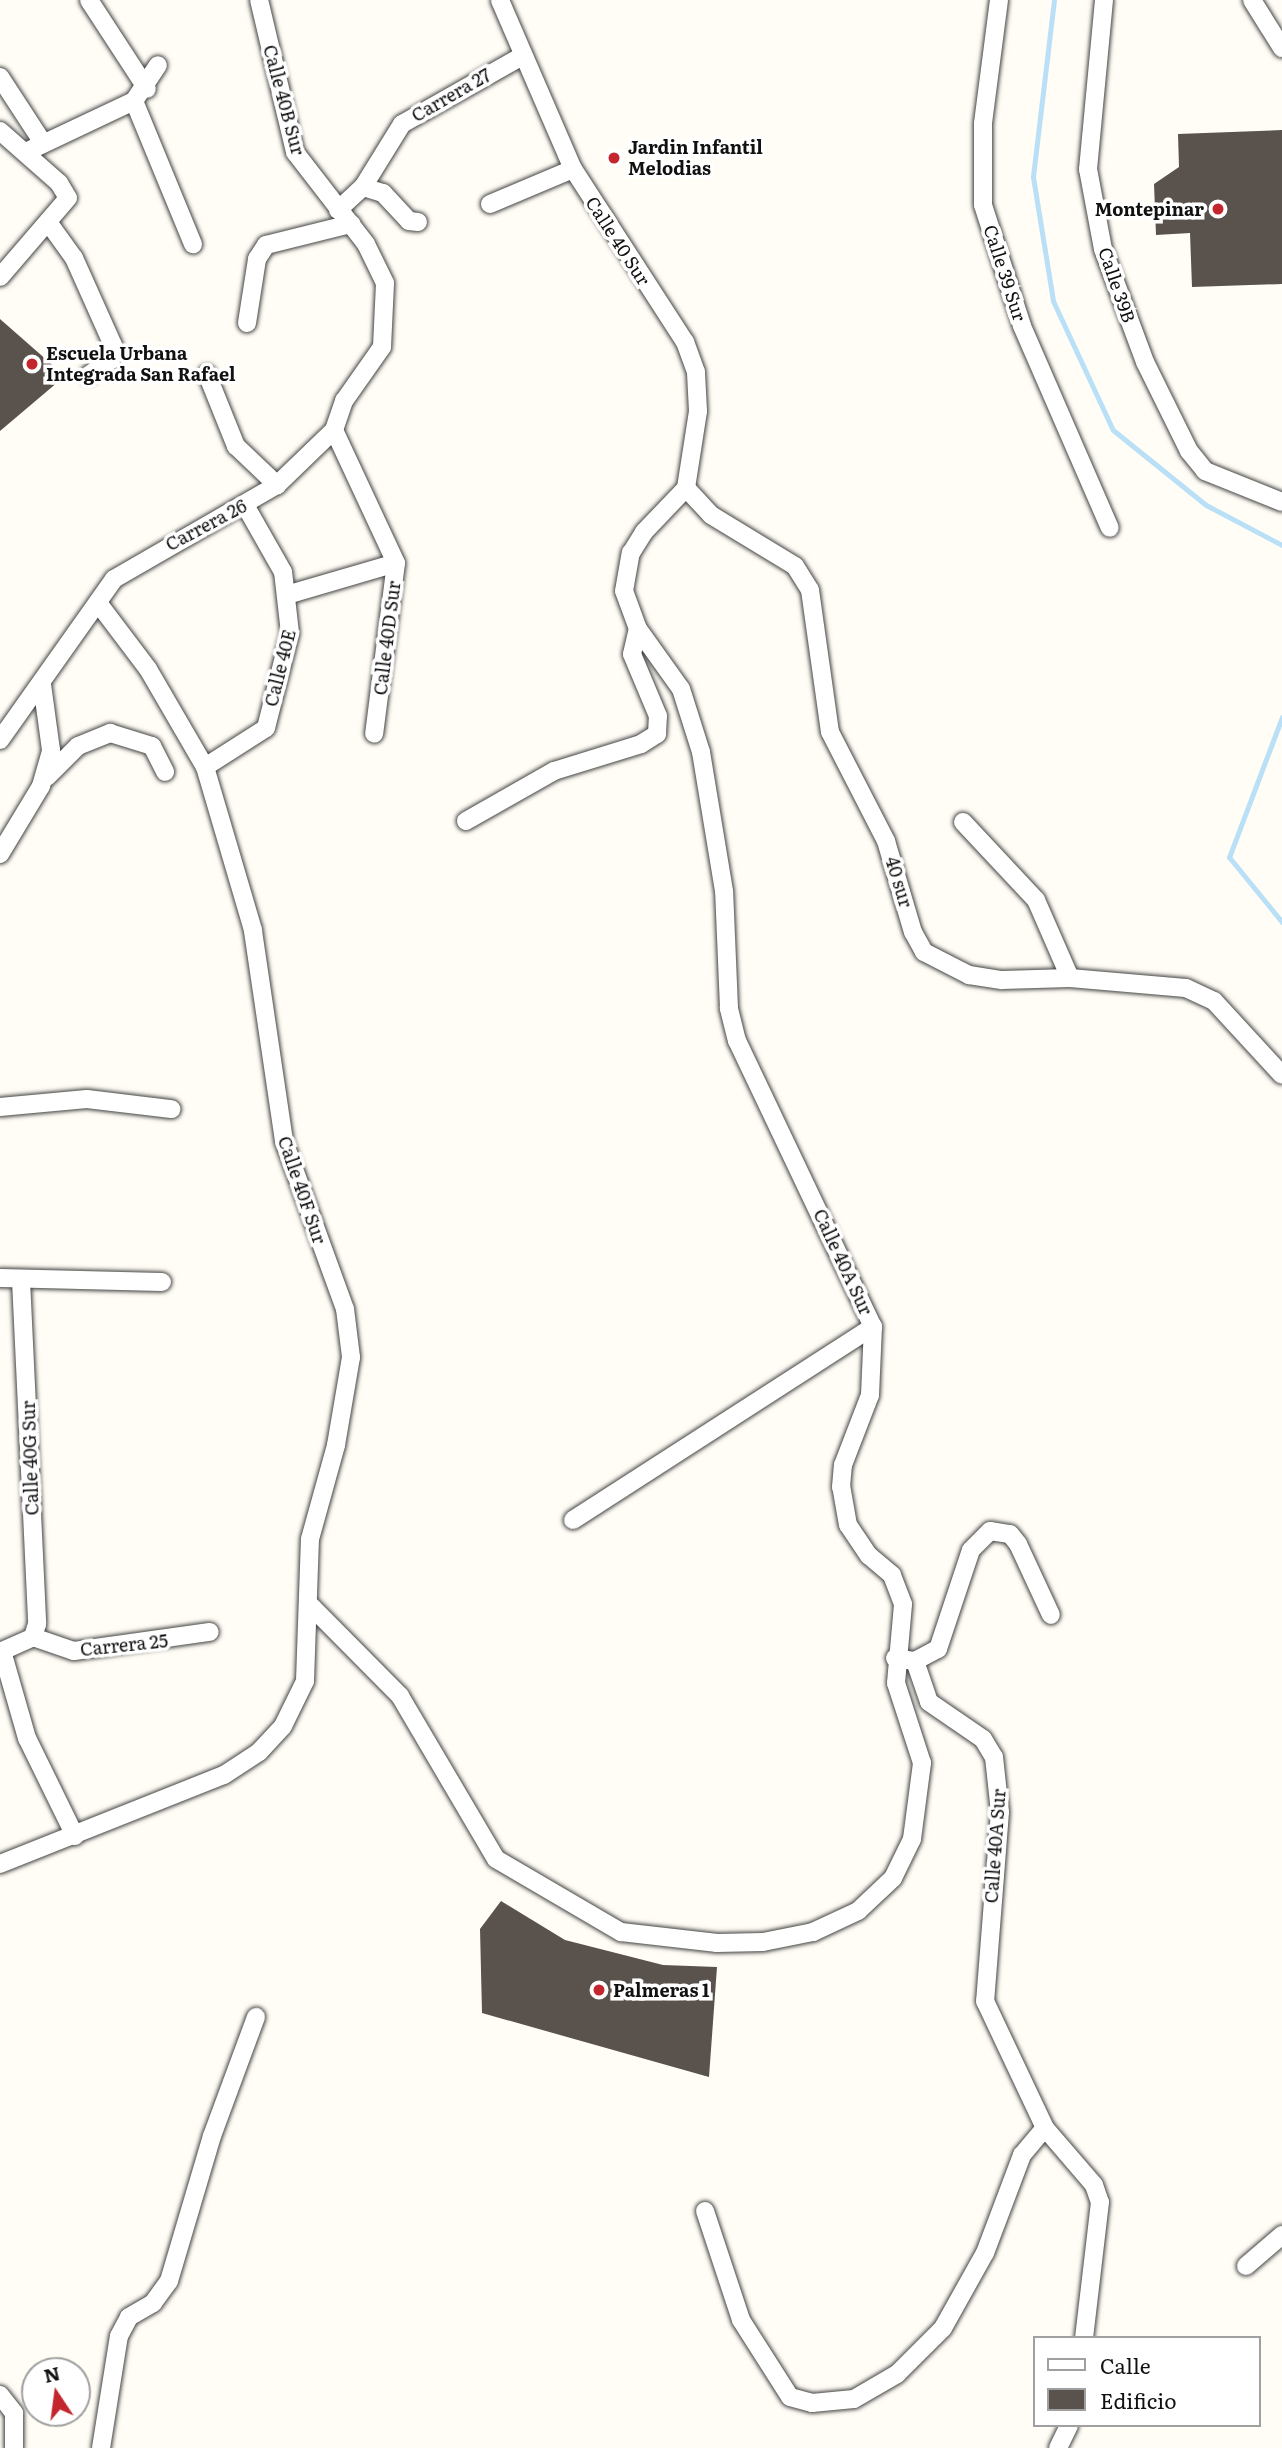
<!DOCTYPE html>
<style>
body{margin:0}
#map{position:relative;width:1282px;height:2448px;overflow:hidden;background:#fffdf5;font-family:Literata,serif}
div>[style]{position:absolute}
.stream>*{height:5px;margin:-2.5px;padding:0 2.5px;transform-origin:2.5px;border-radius:2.5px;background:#b9e0f7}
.building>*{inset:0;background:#5a524d}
.roads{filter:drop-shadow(0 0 2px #444) drop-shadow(0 0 2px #444)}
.minor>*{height:18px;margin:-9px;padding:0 9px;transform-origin:9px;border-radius:9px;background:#fff}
.dots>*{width:19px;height:19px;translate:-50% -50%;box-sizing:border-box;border:4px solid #fff;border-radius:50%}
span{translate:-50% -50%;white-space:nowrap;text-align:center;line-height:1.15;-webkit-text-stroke:7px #fff;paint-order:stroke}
.street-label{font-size:18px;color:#111}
.poi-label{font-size:18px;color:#111;font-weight:700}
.left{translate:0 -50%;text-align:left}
.right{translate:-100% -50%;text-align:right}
.legend{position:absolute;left:1033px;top:2336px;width:228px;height:91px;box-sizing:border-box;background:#fff;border:2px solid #a0a0a0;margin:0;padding:9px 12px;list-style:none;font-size:21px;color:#111}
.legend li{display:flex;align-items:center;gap:14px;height:35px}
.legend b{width:35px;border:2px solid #a0a0a0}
.north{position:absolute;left:21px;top:2357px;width:70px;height:70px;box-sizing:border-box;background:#fff;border:2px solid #a0a0a0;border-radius:50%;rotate:347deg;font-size:19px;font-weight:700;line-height:28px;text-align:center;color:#111}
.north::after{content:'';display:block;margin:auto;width:24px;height:32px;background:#c4262e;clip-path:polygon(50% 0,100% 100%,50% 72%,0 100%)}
</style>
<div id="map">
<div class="stream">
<div style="left:1054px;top:0;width:178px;rotate:96.8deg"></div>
<div style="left:1033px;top:177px;width:126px;rotate:80.8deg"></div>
<div style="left:1053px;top:301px;width:142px;rotate:65.1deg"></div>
<div style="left:1113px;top:430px;width:119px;rotate:38.9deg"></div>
<div style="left:1206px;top:505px;width:86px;rotate:27.8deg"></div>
<div style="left:1282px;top:717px;width:150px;rotate:110.7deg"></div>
<div style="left:1229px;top:857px;width:84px;rotate:50.8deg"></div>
</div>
<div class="building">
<div style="clip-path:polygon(1282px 130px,1282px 284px,1192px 287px,1190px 233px,1156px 235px,1154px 184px,1179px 167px,1178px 134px)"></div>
<div style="clip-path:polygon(0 319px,65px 376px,0 431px)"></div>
<div style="clip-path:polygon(501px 1901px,565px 1940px,663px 1965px,717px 1967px,709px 2077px,482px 2013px,480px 1929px)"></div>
</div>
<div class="roads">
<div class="minor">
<div style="left:89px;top:0;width:106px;rotate:56.9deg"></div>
<div style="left:999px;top:0;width:125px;rotate:97.4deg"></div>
<div style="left:983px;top:124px;width:81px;rotate:90deg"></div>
<div style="left:983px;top:205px;width:127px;rotate:72.1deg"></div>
<div style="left:1022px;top:326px;width:220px;rotate:66.5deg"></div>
<div style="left:1104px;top:0;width:170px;rotate:95.4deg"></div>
<div style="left:1088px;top:169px;width:81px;rotate:79.4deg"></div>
<div style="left:1103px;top:249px;width:121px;rotate:69.6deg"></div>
<div style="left:1145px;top:362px;width:99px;rotate:63.7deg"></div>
<div style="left:1189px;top:451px;width:26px;rotate:51deg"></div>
<div style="left:1205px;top:471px;width:83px;rotate:21.9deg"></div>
<div style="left:1252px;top:0;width:57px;rotate:58deg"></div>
<div style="left:0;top:77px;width:79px;rotate:56.9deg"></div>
<div style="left:134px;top:101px;width:155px;rotate:67.6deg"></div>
<div style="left:0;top:131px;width:79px;rotate:41.4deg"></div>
<div style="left:59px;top:183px;width:17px;rotate:59deg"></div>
<div style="left:68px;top:198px;width:104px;rotate:130.7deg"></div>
<div style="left:26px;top:152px;width:119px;rotate:-25.3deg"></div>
<div style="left:134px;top:101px;width:43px;rotate:-56.3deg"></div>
<div style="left:363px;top:187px;width:21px;rotate:17deg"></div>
<div style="left:383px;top:193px;width:38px;rotate:47deg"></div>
<div style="left:409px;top:221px;width:9px;rotate:6deg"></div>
<div style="left:490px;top:204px;width:90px;rotate:-22.9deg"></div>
<div style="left:338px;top:210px;width:34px;rotate:-43deg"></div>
<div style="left:363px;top:187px;width:74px;rotate:-58.2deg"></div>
<div style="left:402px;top:124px;width:138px;rotate:-29.5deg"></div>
<div style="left:48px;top:222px;width:44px;rotate:54.2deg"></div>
<div style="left:74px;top:258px;width:95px;rotate:65.9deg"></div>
<div style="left:113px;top:345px;width:15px;rotate:98deg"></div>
<div style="left:111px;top:360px;width:27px;rotate:146deg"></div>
<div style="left:247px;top:323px;width:65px;rotate:-81.1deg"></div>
<div style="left:257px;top:259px;width:17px;rotate:-57deg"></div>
<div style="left:266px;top:245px;width:88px;rotate:-13.9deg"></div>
<div style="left:207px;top:374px;width:78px;rotate:68.1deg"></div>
<div style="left:236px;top:446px;width:57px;rotate:43.6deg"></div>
<div style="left:334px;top:430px;width:147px;rotate:65deg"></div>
<div style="left:396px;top:563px;width:172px;rotate:97.3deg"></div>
<div style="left:686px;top:488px;width:37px;rotate:47deg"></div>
<div style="left:711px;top:515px;width:98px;rotate:31.3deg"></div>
<div style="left:795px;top:566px;width:28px;rotate:58deg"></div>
<div style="left:810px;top:590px;width:143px;rotate:82deg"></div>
<div style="left:830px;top:732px;width:123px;rotate:62.8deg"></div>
<div style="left:886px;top:841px;width:95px;rotate:73.5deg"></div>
<div style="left:913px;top:932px;width:23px;rotate:61deg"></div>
<div style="left:924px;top:952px;width:51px;rotate:27.1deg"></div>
<div style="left:969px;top:975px;width:33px;rotate:9deg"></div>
<div style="left:1002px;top:980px;width:68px;rotate:-1.7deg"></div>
<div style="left:1070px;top:978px;width:116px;rotate:4.9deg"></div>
<div style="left:1186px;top:988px;width:31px;rotate:25deg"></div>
<div style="left:1214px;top:1001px;width:100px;rotate:47.4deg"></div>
<div style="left:290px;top:594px;width:110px;rotate:-16.3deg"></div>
<div style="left:0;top:740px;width:197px;rotate:-54.7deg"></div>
<div style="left:114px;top:579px;width:188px;rotate:-30deg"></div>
<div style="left:277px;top:485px;width:79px;rotate:-44deg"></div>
<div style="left:334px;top:430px;width:31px;rotate:-71deg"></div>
<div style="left:344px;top:401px;width:66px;rotate:-54.9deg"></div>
<div style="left:382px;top:347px;width:64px;rotate:-87.3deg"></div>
<div style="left:385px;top:283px;width:43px;rotate:-116deg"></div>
<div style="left:366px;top:244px;width:116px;rotate:-127.7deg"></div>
<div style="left:295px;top:152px;width:156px;rotate:-103.3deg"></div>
<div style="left:205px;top:767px;width:72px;rotate:-32.6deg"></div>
<div style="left:266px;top:728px;width:98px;rotate:-75.8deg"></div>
<div style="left:290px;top:633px;width:61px;rotate:-96.5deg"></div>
<div style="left:283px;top:572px;width:77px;rotate:-119.6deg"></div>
<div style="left:47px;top:777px;width:44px;rotate:-45deg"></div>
<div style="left:78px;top:746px;width:35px;rotate:-22deg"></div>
<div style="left:110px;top:733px;width:44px;rotate:17.2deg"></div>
<div style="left:152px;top:746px;width:29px;rotate:63deg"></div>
<div style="left:466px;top:821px;width:101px;rotate:-29.6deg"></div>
<div style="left:554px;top:771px;width:91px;rotate:-17.2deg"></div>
<div style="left:641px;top:744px;width:19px;rotate:-32deg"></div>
<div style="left:657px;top:734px;width:18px;rotate:-87deg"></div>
<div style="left:658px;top:716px;width:67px;rotate:-112.8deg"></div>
<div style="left:632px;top:654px;width:26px;rotate:-77deg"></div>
<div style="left:963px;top:822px;width:107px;rotate:46.9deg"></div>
<div style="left:1036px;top:900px;width:85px;rotate:66.4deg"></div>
<div style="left:0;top:854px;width:79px;rotate:-58.9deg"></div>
<div style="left:41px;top:786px;width:37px;rotate:-74deg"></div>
<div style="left:51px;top:750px;width:67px;rotate:-97.8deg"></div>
<div style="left:0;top:1107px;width:87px;rotate:-5.3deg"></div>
<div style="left:87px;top:1099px;width:85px;rotate:6.8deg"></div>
<div style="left:0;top:1278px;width:162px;rotate:1.4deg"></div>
<div style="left:21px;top:1280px;width:344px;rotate:87.3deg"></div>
<div style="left:37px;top:1624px;width:14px;rotate:107deg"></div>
<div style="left:573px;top:1520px;width:357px;rotate:-32.8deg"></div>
<div style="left:311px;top:1606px;width:127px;rotate:45.3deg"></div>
<div style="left:400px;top:1696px;width:189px;rotate:59.5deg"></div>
<div style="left:496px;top:1859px;width:145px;rotate:30.3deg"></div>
<div style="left:621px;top:1932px;width:97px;rotate:6.5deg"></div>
<div style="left:717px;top:1943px;width:46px;rotate:-1.2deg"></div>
<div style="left:763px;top:1942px;width:51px;rotate:-11.3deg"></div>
<div style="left:813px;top:1932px;width:50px;rotate:-25deg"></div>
<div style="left:858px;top:1911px;width:48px;rotate:-43.3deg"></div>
<div style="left:893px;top:1878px;width:43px;rotate:-64deg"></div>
<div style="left:912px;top:1839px;width:77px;rotate:-82.5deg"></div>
<div style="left:922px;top:1763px;width:84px;rotate:-108deg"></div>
<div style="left:896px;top:1683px;width:79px;rotate:-84.9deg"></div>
<div style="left:903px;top:1604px;width:31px;rotate:-111deg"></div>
<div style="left:892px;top:1575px;width:30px;rotate:-140deg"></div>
<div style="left:869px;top:1556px;width:37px;rotate:-124deg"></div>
<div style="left:848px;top:1525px;width:39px;rotate:-100deg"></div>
<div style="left:841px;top:1487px;width:22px;rotate:-85deg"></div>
<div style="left:843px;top:1465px;width:75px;rotate:-68.9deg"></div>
<div style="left:870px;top:1395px;width:68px;rotate:-87.5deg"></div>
<div style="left:873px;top:1327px;width:317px;rotate:-115.4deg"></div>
<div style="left:737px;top:1041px;width:34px;rotate:-104deg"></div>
<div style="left:729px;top:1008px;width:117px;rotate:-92.4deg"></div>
<div style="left:724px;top:891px;width:141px;rotate:-99.4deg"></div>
<div style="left:701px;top:752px;width:66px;rotate:-107.6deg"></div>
<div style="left:681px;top:689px;width:74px;rotate:-125.6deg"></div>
<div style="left:638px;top:629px;width:40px;rotate:-110.2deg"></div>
<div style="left:624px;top:591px;width:39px;rotate:-80deg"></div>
<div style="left:631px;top:553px;width:25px;rotate:-58deg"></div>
<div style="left:644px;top:532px;width:61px;rotate:-46.3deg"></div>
<div style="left:686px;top:488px;width:78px;rotate:-81.1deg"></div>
<div style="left:698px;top:411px;width:39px;rotate:-93deg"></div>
<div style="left:696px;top:372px;width:32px;rotate:-110deg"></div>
<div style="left:685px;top:342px;width:206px;rotate:-122.9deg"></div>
<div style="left:573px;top:169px;width:184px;rotate:-113.4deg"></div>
<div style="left:33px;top:1637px;width:43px;rotate:18.9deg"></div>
<div style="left:74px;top:1651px;width:137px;rotate:-8deg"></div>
<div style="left:2px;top:1651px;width:91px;rotate:74deg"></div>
<div style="left:27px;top:1738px;width:109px;rotate:63.9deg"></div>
<div style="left:0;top:1652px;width:36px;rotate:-24deg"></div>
<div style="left:895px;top:1658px;width:20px;rotate:9deg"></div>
<div style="left:915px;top:1661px;width:43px;rotate:71.1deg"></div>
<div style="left:929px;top:1702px;width:65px;rotate:34.4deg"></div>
<div style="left:983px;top:1739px;width:21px;rotate:59deg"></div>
<div style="left:994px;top:1757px;width:55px;rotate:83.8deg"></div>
<div style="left:1000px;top:1812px;width:190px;rotate:94.5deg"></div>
<div style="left:985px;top:2001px;width:140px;rotate:64.7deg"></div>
<div style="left:915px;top:1661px;width:26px;rotate:-28deg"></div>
<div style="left:938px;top:1649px;width:104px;rotate:-71.6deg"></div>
<div style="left:971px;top:1550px;width:27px;rotate:-45deg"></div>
<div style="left:990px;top:1531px;width:20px;rotate:9deg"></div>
<div style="left:1010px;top:1534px;width:13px;rotate:51deg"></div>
<div style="left:1018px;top:1544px;width:78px;rotate:65.1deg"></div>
<div style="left:0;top:1864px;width:241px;rotate:-21.7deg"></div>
<div style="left:224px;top:1775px;width:42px;rotate:-33.3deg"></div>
<div style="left:259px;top:1752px;width:35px;rotate:-47deg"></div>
<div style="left:283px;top:1726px;width:50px;rotate:-63.9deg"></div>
<div style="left:305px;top:1681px;width:142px;rotate:-88deg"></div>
<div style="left:310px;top:1539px;width:98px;rotate:-74.5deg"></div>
<div style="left:336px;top:1445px;width:89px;rotate:-80.3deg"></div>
<div style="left:351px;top:1357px;width:48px;rotate:-97.1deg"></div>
<div style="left:345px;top:1309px;width:179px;rotate:-110deg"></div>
<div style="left:284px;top:1141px;width:213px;rotate:-98.4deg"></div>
<div style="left:253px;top:930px;width:170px;rotate:-106.4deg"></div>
<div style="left:205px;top:767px;width:113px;rotate:-120.2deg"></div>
<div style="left:148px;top:669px;width:83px;rotate:-127.1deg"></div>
<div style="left:705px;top:2211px;width:115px;rotate:71.7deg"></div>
<div style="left:741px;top:2320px;width:91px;rotate:57.5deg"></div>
<div style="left:790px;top:2397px;width:23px;rotate:15deg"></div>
<div style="left:812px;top:2403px;width:42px;rotate:-5.4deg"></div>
<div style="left:854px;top:2399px;width:50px;rotate:-30.2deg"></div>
<div style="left:897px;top:2374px;width:65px;rotate:-45deg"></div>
<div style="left:943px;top:2328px;width:86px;rotate:-60.8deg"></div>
<div style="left:985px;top:2253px;width:105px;rotate:-69.3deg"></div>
<div style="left:1022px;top:2155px;width:35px;rotate:-50deg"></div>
<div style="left:1045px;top:2128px;width:75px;rotate:49.3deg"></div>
<div style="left:1094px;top:2185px;width:18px;rotate:71deg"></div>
<div style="left:1100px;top:2202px;width:137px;rotate:96.7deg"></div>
<div style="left:1246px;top:2266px;width:48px;rotate:-40.7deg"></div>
<div style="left:0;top:2395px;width:23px;rotate:52deg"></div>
<div style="left:14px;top:2413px;width:35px;rotate:90deg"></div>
<div style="left:101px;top:2448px;width:113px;rotate:-80.9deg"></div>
<div style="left:119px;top:2336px;width:21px;rotate:-62deg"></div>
<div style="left:129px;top:2317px;width:28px;rotate:-30deg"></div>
<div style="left:153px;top:2303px;width:27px;rotate:-54deg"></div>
<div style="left:169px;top:2281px;width:151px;rotate:-73.5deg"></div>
<div style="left:212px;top:2136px;width:127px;rotate:-69.7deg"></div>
<div style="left:1058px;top:2448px;width:25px;rotate:-64deg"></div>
</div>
</div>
<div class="dots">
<div style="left:614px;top:158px;background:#c4262e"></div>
<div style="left:1218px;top:209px;background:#c4262e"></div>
<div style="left:32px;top:364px;background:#c4262e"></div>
<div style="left:599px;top:1990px;background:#c4262e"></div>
</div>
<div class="street-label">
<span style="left:451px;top:95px;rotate:-30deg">Carrera 27</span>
<span style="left:284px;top:100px;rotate:75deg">Calle 40B Sur</span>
<span style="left:618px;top:241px;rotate:57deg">Calle 40 Sur</span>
<span style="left:1005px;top:273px;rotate:72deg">Calle 39 Sur</span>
<span style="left:1117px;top:285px;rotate:71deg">Calle 39B</span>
<span style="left:206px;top:525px;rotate:-28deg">Carrera 26</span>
<span style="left:387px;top:638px;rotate:-83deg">Calle 40D Sur</span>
<span style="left:280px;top:668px;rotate:-76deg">Calle 40E</span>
<span style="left:899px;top:882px;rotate:73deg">40 sur</span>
<span style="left:302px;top:1190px;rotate:71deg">Calle 40F Sur</span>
<span style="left:843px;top:1262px;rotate:65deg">Calle 40A Sur</span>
<span style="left:30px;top:1458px;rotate:-92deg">Calle 40G Sur</span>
<span style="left:124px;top:1645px;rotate:-6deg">Carrera 25</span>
<span style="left:995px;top:1846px;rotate:-86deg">Calle 40A Sur</span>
</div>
<div class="poi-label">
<span class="left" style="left:628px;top:158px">Jardin Infantil<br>Melodias</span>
<span class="right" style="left:1204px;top:209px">Montepinar</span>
<span class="left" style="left:46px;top:364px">Escuela Urbana<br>Integrada San Rafael</span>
<span class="left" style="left:613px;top:1990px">Palmeras 1</span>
</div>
<ul class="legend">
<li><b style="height:9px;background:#fff"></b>Calle</li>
<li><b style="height:19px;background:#5a524d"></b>Edificio</li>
</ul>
<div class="north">N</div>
</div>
